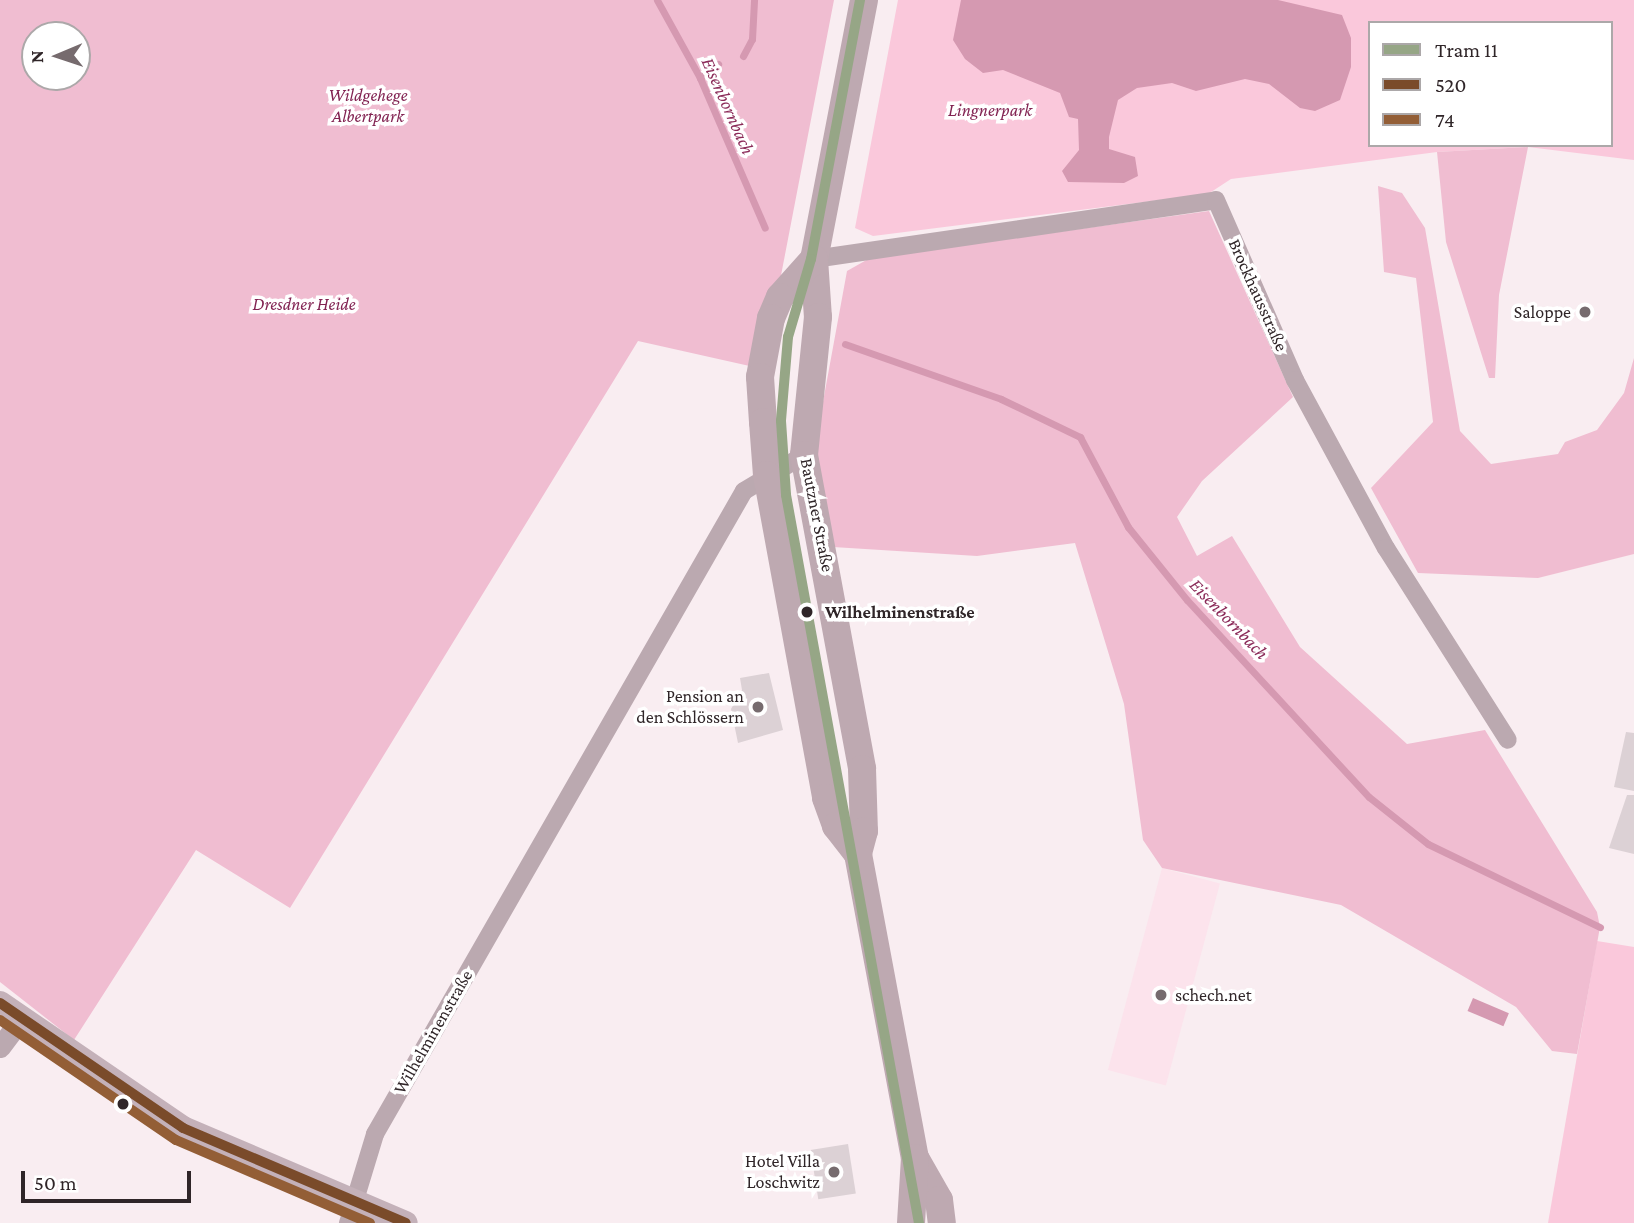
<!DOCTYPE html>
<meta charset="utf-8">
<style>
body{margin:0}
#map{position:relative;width:1634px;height:1223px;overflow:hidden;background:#f9edf1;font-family:"Crimson Pro",serif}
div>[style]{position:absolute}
.built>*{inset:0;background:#fce3ec;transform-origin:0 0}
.green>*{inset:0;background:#fac8db}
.forest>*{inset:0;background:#f0bdd1}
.water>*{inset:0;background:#d599b1;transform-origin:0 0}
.stream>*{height:7px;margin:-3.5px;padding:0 3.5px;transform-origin:3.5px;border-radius:3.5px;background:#d599b1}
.building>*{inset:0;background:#dcd1d5;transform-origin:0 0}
.minor>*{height:18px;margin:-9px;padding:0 9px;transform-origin:9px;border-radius:9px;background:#bba9b0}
.tertiary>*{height:21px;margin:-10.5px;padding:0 10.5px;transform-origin:10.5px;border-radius:10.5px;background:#bba9b0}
.secondary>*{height:24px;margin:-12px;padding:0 12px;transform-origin:12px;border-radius:12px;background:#c4b1b9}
.primary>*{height:28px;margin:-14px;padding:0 14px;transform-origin:14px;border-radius:14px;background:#bea9b1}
.bus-1>*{height:10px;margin:-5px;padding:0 5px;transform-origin:5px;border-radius:5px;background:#7a4b2a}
.bus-2>*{height:10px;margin:-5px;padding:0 5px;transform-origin:5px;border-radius:5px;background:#935e36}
.tram-1>*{height:10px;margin:-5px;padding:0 5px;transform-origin:5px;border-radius:5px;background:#96a686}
.dots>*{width:19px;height:19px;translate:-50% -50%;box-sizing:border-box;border:4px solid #fff;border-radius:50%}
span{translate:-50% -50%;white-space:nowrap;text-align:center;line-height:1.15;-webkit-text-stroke:7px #fff;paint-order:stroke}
.park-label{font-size:18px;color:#822352;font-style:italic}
.street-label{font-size:18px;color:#2f2528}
.poi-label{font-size:18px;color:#2f2528}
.right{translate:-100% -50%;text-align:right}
.left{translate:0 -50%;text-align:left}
.stop-label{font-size:18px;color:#2f2528;font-weight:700}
.water-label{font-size:19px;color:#8b2b59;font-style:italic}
.legend{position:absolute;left:1368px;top:21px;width:245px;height:126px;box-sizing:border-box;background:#fff;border:2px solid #aca8a9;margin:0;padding:9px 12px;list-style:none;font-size:21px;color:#2f2528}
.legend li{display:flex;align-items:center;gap:14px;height:35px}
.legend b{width:35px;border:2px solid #aca8a9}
.north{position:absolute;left:21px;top:21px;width:70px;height:70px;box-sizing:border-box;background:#fff;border:2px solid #aca8a9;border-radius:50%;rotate:268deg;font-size:19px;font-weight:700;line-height:28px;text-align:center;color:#2f2528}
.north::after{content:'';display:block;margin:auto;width:24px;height:32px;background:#766b6e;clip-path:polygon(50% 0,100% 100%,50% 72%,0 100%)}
.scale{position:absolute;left:21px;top:1171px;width:170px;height:32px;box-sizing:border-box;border:4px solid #2f2528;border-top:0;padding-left:9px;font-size:21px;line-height:24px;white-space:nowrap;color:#2f2528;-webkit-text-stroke:5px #fff;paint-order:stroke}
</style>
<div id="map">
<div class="built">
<div style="left:1162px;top:868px;width:60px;height:209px;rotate:15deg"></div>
</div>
<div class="green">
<div style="clip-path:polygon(evenodd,898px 0,1634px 0,1634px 160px,1528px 147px,1437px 152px,1231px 179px,1208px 194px,873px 236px,855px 228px,898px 0,1370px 23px,1611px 23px,1611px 145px,1370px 145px,1370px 23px)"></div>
<div style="clip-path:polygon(1597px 941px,1634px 947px,1634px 1223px,1548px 1223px)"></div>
</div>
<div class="forest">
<div style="clip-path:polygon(evenodd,0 0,834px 0,763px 369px,638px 341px,290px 908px,196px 850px,74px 1040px,0 982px,0 0,35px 35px,77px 35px,77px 77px,35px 77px,35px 35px)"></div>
<div style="clip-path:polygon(1528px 147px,1499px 295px,1495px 378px,1489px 378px,1446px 242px,1437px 152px)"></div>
<div style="clip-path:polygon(1378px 186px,1402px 193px,1425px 228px,1460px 431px,1491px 464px,1558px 454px,1565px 442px,1597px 430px,1624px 393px,1634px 358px,1634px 554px,1538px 578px,1418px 573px,1371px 488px,1433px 422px,1416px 278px,1384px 272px)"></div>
<div style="clip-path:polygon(1209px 211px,1293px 397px,1202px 481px,1177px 517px,1197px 556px,1232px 536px,1300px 647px,1407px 744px,1485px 730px,1597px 912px,1600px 927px,1577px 1054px,1552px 1051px,1516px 1007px,1341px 905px,1162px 868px,1143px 840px,1124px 704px,1075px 543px,977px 556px,833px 547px,818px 463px,818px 429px,847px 271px,870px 258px)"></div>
</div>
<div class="water">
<div style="clip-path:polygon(961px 0,1278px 0,1342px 15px,1351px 38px,1351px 67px,1340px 100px,1315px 111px,1300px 108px,1269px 84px,1245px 79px,1196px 91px,1172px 83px,1137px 88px,1118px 100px,1109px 137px,1109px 149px,1135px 157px,1138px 176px,1124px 183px,1068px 182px,1062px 171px,1079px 150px,1078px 119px,1069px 117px,1060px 93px,1003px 70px,983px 73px,965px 59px,953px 40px)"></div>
<div style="left:1473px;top:998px;width:39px;height:14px;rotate:23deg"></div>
</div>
<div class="stream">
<div style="left:657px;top:0;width:89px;rotate:61.1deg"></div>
<div style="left:700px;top:78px;width:163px;rotate:66.6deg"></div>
<div style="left:743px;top:56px;width:19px;rotate:-62deg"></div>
<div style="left:752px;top:39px;width:39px;rotate:-87deg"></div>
<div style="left:700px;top:78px;width:23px;rotate:-38deg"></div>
<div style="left:845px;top:344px;width:165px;rotate:19.4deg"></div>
<div style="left:1001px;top:399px;width:88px;rotate:25.7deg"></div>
<div style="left:1080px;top:437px;width:102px;rotate:61.9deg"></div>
<div style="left:1128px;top:527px;width:94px;rotate:51.1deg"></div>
<div style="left:1187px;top:600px;width:268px;rotate:47.3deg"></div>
<div style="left:1369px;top:797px;width:75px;rotate:38.5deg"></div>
<div style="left:1428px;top:844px;width:191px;rotate:25.8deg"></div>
</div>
<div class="building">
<div style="clip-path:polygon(769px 673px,783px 730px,738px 743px,731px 709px,742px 690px,740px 678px)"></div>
<div style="clip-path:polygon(1626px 732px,1634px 733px,1634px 791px,1614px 787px)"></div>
<div style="clip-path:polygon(1627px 795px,1634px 795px,1634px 854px,1609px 848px)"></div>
<div style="left:848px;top:1144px;width:50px;height:38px;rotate:81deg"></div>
</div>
<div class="minor">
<div style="left:814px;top:259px;width:406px;rotate:-8.3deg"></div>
<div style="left:1216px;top:200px;width:197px;rotate:66.3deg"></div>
<div style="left:1295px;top:380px;width:191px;rotate:61.6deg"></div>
<div style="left:1386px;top:548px;width:227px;rotate:57.6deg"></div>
<div style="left:348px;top:1223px;width:93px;rotate:-73.1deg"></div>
<div style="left:375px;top:1134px;width:741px;rotate:-60.15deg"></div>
<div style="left:744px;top:491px;width:70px;rotate:-31deg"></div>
</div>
<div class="tertiary">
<div style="left:0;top:1047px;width:35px;rotate:-53deg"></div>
</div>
<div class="secondary">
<div style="left:0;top:1003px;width:222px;rotate:34.3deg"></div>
<div style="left:183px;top:1128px;width:242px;rotate:23.1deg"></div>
</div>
<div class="primary">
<div style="left:864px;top:0;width:264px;rotate:100.9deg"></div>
<div style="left:814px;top:259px;width:58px;rotate:86.1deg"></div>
<div style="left:818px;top:317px;width:139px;rotate:95.8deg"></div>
<div style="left:804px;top:455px;width:319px;rotate:79.5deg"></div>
<div style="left:862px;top:769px;width:62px;rotate:88.2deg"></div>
<div style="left:864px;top:831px;width:24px;rotate:105deg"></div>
<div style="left:858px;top:854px;width:309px;rotate:79.4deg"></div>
<div style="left:915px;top:1158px;width:48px;rotate:60.3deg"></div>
<div style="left:939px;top:1200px;width:23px;rotate:83deg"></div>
<div style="left:814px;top:259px;width:51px;rotate:131.8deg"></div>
<div style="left:780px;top:297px;width:23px;rotate:113deg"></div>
<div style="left:771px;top:318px;width:60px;rotate:100.6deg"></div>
<div style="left:760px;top:377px;width:45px;rotate:86.2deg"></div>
<div style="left:763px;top:422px;width:53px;rotate:85.7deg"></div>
<div style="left:767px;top:475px;width:328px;rotate:79.6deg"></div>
<div style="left:826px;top:798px;width:30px;rotate:70deg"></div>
<div style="left:836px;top:826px;width:36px;rotate:52deg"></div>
<div style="left:911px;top:1223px;width:65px;rotate:-86.5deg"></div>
</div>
<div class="bus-1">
<div style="left:0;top:1003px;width:222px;rotate:34.3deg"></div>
<div style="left:183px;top:1128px;width:242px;rotate:23.1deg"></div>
</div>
<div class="bus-2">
<div style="left:0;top:1020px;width:213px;rotate:34.3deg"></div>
<div style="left:176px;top:1140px;width:211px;rotate:23.2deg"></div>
</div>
<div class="tram-1">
<div style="left:860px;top:0;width:264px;rotate:100.7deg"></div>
<div style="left:811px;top:259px;width:81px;rotate:106.4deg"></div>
<div style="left:788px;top:337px;width:84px;rotate:94.8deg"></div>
<div style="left:781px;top:421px;width:74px;rotate:86.1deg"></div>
<div style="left:786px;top:495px;width:740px;rotate:79.65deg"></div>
</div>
<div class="dots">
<div style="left:1585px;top:312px;background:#766b6e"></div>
<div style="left:807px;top:612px;background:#2f2528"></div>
<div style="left:758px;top:707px;background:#766b6e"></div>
<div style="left:1161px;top:995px;background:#766b6e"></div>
<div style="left:123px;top:1104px;background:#2f2528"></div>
<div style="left:834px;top:1172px;background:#766b6e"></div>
</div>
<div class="park-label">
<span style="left:368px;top:106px">Wildgehege<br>Albertpark</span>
<span style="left:990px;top:110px">Lingnerpark</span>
<span style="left:304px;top:304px">Dresdner Heide</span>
</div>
<div class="street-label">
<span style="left:1258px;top:295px;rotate:66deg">Brockhausstraße</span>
<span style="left:817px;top:515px;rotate:79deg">Bautzner Straße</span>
<span style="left:433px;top:1032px;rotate:-60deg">Wilhelminenstraße</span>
</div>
<div class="poi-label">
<span class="right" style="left:1571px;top:312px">Saloppe</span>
<span class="right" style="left:744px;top:707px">Pension an<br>den Schlössern</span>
<span class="left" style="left:1175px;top:995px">schech.net</span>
<span class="right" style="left:820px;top:1172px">Hotel Villa<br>Loschwitz</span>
</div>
<div class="stop-label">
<span class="left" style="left:825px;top:612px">Wilhelminenstraße</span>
</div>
<div class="water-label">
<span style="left:728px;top:106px;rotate:66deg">Eisenbornbach</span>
<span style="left:1229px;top:619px;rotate:46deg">Eisenbornbach</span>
</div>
<ul class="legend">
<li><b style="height:9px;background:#96a686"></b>Tram 11</li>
<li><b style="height:9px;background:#7a4b2a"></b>520</li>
<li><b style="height:9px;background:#935e36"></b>74</li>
</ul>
<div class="north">N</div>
<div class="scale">50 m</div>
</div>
